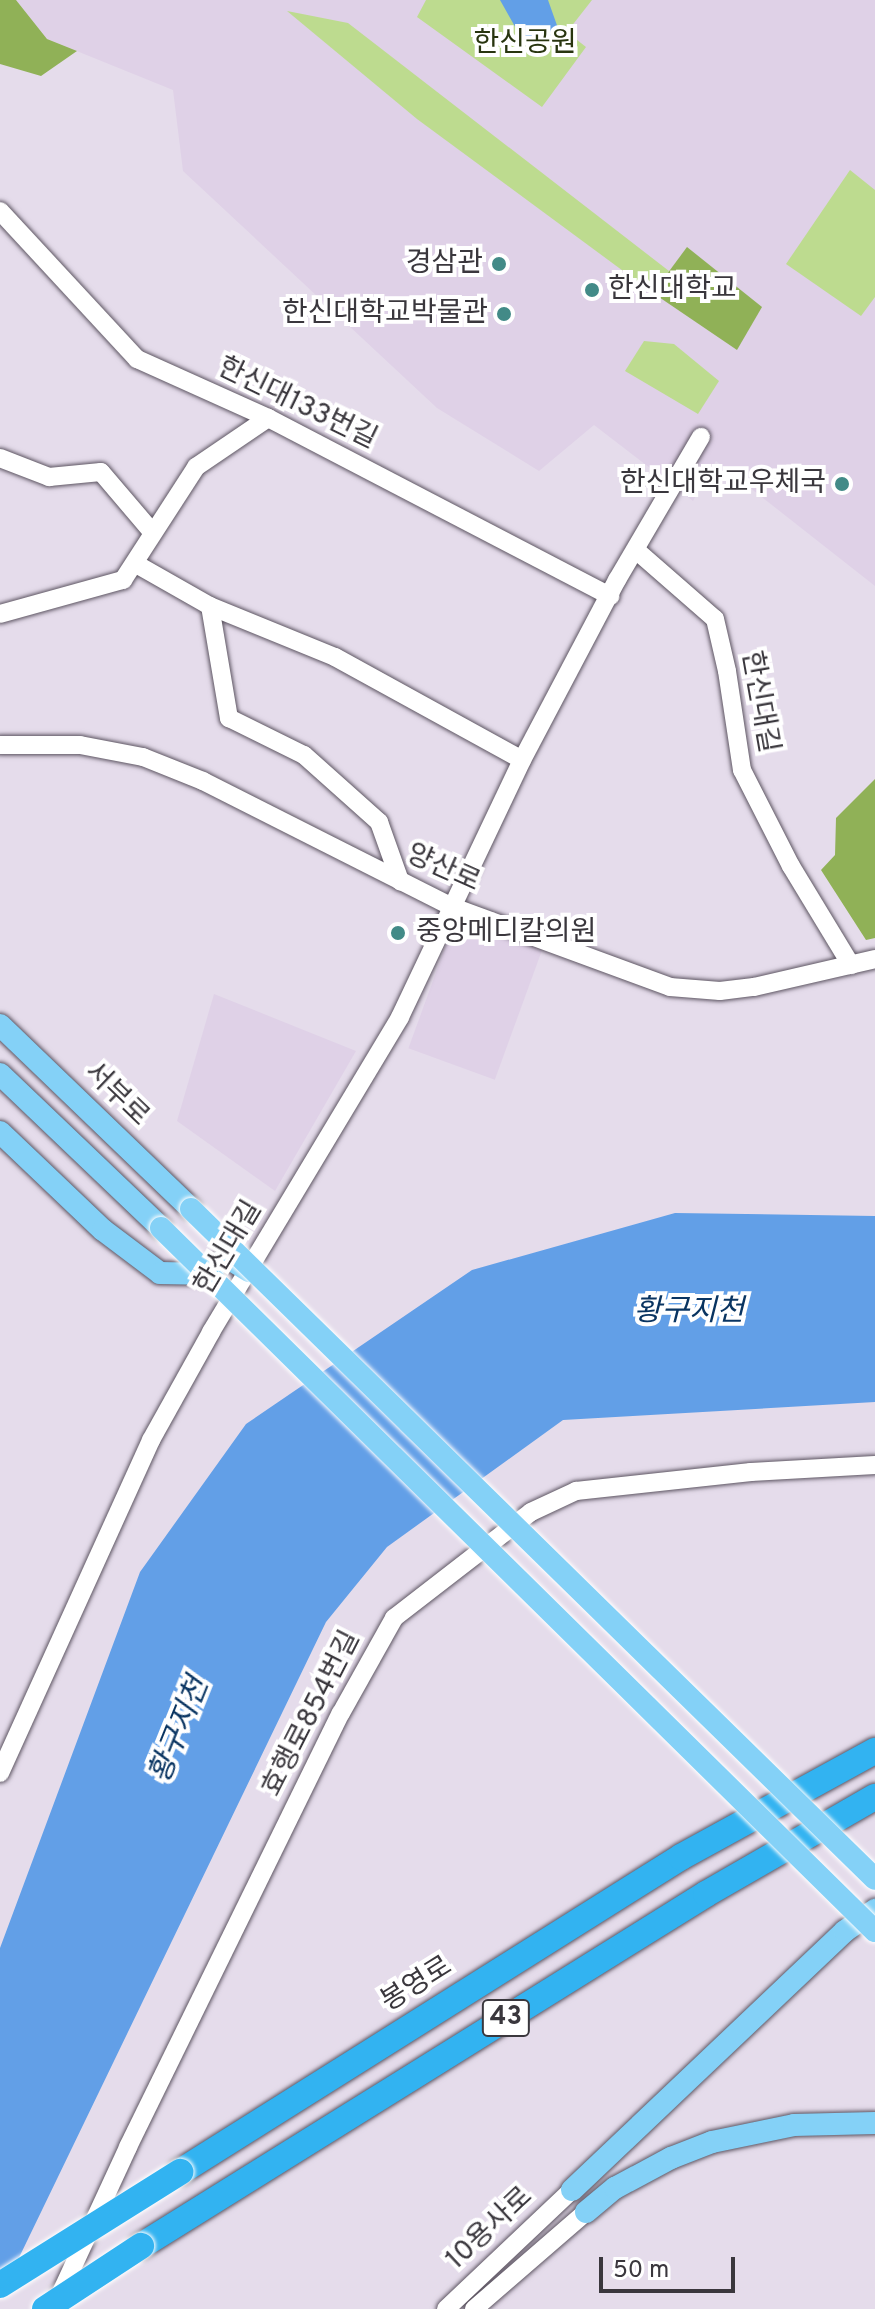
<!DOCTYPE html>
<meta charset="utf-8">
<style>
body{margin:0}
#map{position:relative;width:875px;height:2309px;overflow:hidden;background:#e5dceb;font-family:Overpass,"Noto Sans KR",sans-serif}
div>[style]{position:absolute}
.built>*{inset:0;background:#dfd1e7;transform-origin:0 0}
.green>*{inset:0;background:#bddb8f}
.forest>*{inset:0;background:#90b157}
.water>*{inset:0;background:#629fe7}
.roads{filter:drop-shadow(0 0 2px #5d5562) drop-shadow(0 0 2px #5d5562)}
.minor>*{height:18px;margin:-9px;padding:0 9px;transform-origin:9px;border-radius:9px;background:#fff}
.major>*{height:22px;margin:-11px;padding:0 11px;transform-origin:11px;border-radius:11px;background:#84d1f7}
.highway>*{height:26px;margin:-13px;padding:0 13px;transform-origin:13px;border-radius:13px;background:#32b3f1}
.bridges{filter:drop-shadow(0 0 2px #fff) drop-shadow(0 0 2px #fff)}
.major-bridge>*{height:22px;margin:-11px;padding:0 11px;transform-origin:11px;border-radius:11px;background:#84d1f7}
.highway-bridge>*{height:26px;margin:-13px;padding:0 13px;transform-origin:13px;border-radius:13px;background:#32b3f1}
.dots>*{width:22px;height:22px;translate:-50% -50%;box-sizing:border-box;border:4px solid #fff;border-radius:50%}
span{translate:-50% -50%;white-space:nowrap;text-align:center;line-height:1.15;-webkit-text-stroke:8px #fff;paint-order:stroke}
.shield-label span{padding:2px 6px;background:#fff;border:2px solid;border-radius:6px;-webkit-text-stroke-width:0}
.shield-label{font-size:26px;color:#3a373d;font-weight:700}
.park-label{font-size:28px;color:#28350f}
.poi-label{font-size:28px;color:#3a373d}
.right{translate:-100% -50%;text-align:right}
.left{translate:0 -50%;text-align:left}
.street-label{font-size:28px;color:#3a373d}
.water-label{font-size:30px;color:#093461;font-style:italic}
.scale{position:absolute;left:599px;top:2257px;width:136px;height:36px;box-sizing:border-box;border:4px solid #3a373d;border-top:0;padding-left:10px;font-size:24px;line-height:28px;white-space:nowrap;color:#3a373d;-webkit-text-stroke:6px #fff;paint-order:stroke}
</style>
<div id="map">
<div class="built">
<div style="clip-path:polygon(16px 0,875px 0,875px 586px,716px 461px,693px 501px,594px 425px,539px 471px,437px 408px,183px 171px,173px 90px,47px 39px)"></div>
<div style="left:458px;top:912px;width:92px;height:145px;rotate:20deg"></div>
<div style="clip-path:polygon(214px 994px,356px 1051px,275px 1191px,177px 1121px)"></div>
</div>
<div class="green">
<div style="clip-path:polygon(426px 0,592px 0,567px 32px,586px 47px,542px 107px,417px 17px)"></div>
<div style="clip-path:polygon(287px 11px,348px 23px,669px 271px,653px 293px,417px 119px)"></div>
<div style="clip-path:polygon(850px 170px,875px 190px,875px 297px,861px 316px,786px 264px)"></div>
<div style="clip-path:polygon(644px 341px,674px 344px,719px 381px,698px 414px,625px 371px)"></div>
</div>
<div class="forest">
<div style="clip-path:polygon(0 0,16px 0,47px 39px,77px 51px,41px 76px,0 64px)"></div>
<div style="clip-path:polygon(687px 247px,762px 307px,737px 350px,653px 293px)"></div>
<div style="clip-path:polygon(875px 779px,875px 938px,866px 940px,821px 870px,835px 855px,836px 818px)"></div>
</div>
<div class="water">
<div style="clip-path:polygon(500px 0,548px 0,559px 31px,555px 40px,540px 52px,526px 46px)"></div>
<div style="clip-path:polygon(675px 1213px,875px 1216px,875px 1402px,563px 1420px,387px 1547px,326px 1622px,0 2297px,0 1948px,140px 1572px,246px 1424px,472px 1270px)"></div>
</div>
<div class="roads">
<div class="minor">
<div style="left:0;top:211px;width:202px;rotate:47.2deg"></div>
<div style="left:137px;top:359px;width:144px;rotate:24.2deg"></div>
<div style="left:268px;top:418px;width:386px;rotate:27.5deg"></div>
<div style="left:0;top:458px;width:53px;rotate:21.2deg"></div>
<div style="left:49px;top:477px;width:52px;rotate:-5.5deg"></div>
<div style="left:101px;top:472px;width:80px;rotate:49.6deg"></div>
<div style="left:637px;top:551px;width:103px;rotate:41.1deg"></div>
<div style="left:715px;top:619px;width:53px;rotate:77deg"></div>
<div style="left:727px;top:671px;width:100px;rotate:81.4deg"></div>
<div style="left:742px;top:770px;width:108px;rotate:63deg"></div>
<div style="left:791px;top:866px;width:116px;rotate:58.8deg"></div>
<div style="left:136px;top:564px;width:85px;rotate:29.6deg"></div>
<div style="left:210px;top:606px;width:135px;rotate:22.2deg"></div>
<div style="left:335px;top:657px;width:213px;rotate:28.8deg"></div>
<div style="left:210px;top:606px;width:114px;rotate:80.4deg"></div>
<div style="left:229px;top:718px;width:84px;rotate:26.3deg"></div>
<div style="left:304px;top:755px;width:101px;rotate:41.8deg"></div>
<div style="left:379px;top:822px;width:63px;rotate:70.4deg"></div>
<div style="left:0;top:614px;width:128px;rotate:-15.5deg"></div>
<div style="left:123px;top:580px;width:135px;rotate:-57.1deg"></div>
<div style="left:196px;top:467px;width:87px;rotate:-34.2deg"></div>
<div style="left:0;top:745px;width:80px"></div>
<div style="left:80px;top:745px;width:64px;rotate:10.8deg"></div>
<div style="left:143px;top:757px;width:65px;rotate:21.8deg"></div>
<div style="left:203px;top:781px;width:277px;rotate:26.8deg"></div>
<div style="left:450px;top:906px;width:234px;rotate:20.2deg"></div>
<div style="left:670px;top:987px;width:50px;rotate:4.6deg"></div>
<div style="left:720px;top:991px;width:34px;rotate:-7deg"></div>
<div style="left:754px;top:987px;width:124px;rotate:-13deg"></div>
<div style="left:0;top:1773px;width:366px;rotate:-65.6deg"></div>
<div style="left:151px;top:1440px;width:124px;rotate:-60.9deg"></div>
<div style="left:211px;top:1332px;width:367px;rotate:-59deg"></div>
<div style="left:400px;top:1017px;width:284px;rotate:-64.6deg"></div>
<div style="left:522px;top:760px;width:204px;rotate:-62.2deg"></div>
<div style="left:617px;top:580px;width:166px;rotate:-59.6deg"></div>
<div style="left:57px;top:2301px;width:170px;rotate:-65.2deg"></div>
<div style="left:128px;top:2147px;width:483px;rotate:-63.9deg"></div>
<div style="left:341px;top:1713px;width:109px;rotate:-60.8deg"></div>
<div style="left:394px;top:1618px;width:173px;rotate:-37.7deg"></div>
<div style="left:531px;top:1512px;width:50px;rotate:-25deg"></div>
<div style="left:576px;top:1491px;width:176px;rotate:-6.2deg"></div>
<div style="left:751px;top:1472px;width:124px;rotate:-3.2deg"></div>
<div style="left:446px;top:2309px;width:173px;rotate:-43.4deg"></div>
<div style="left:474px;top:2309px;width:148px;rotate:-40.9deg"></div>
</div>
<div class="major">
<div style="left:0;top:1025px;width:265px;rotate:43.9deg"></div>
<div style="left:0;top:1074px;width:223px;rotate:43.7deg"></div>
<div style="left:0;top:1132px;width:142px;rotate:43.6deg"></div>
<div style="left:103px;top:1230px;width:71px;rotate:37deg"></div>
<div style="left:160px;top:1273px;width:39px;rotate:1deg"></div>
<div style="left:199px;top:1274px;width:33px;rotate:-29deg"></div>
<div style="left:228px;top:1258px;width:25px;rotate:32deg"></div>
<div style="left:572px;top:2190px;width:376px;rotate:-43.5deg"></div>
<div style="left:845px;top:1931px;width:37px;rotate:-35deg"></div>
<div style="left:586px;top:2212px;width:38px;rotate:-40deg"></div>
<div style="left:615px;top:2188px;width:64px;rotate:-28.2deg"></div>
<div style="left:671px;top:2158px;width:44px;rotate:-21.3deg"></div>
<div style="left:712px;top:2142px;width:84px;rotate:-11.7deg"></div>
<div style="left:794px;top:2125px;width:81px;rotate:-1.4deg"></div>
</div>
<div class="highway">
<div style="left:180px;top:2172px;width:592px;rotate:-32.16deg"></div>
<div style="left:681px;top:1857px;width:221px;rotate:-28.7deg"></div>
<div style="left:141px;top:2246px;width:666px;rotate:-31.92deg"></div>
<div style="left:706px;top:1894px;width:195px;rotate:-29.9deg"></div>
</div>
</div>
<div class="bridges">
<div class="major-bridge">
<div style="left:191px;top:1209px;width:957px;rotate:44.41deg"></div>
<div style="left:161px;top:1228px;width:1002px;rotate:44.56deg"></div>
</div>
<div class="highway-bridge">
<div style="left:0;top:2285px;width:213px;rotate:-32.1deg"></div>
<div style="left:45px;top:2309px;width:115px;rotate:-33.3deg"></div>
</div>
</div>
<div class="dots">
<div style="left:499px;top:264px;background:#428a87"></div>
<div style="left:592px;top:290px;background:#428a87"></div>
<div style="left:504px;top:314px;background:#428a87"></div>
<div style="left:842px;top:484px;background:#428a87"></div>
<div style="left:398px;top:933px;background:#428a87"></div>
</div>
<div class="shield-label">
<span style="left:506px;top:2018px">43</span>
</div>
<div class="park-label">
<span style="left:525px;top:44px">한신공원</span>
</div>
<div class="poi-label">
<span class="right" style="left:483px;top:264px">경삼관</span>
<span class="left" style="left:608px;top:290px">한신대학교</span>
<span class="right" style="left:488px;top:314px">한신대학교박물관</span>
<span class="right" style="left:826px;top:484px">한신대학교우체국</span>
<span class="left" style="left:416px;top:933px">중앙메디칼의원</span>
</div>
<div class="street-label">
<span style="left:297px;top:404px;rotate:26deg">한신대133번길</span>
<span style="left:759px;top:702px;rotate:80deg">한신대길</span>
<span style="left:443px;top:869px;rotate:24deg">양산로</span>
<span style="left:116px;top:1095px;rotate:44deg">서부로</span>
<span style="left:229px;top:1248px;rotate:-59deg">한신대길</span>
<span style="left:312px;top:1714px;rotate:-63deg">효행로854번길</span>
<span style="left:417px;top:1985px;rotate:-32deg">봉영로</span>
<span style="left:490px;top:2229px;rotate:-43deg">10용사로</span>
</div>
<div class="water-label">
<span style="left:689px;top:1313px">황구지천</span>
<span style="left:181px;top:1731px;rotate:-68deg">황구지천</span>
</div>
<div class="scale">50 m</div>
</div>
